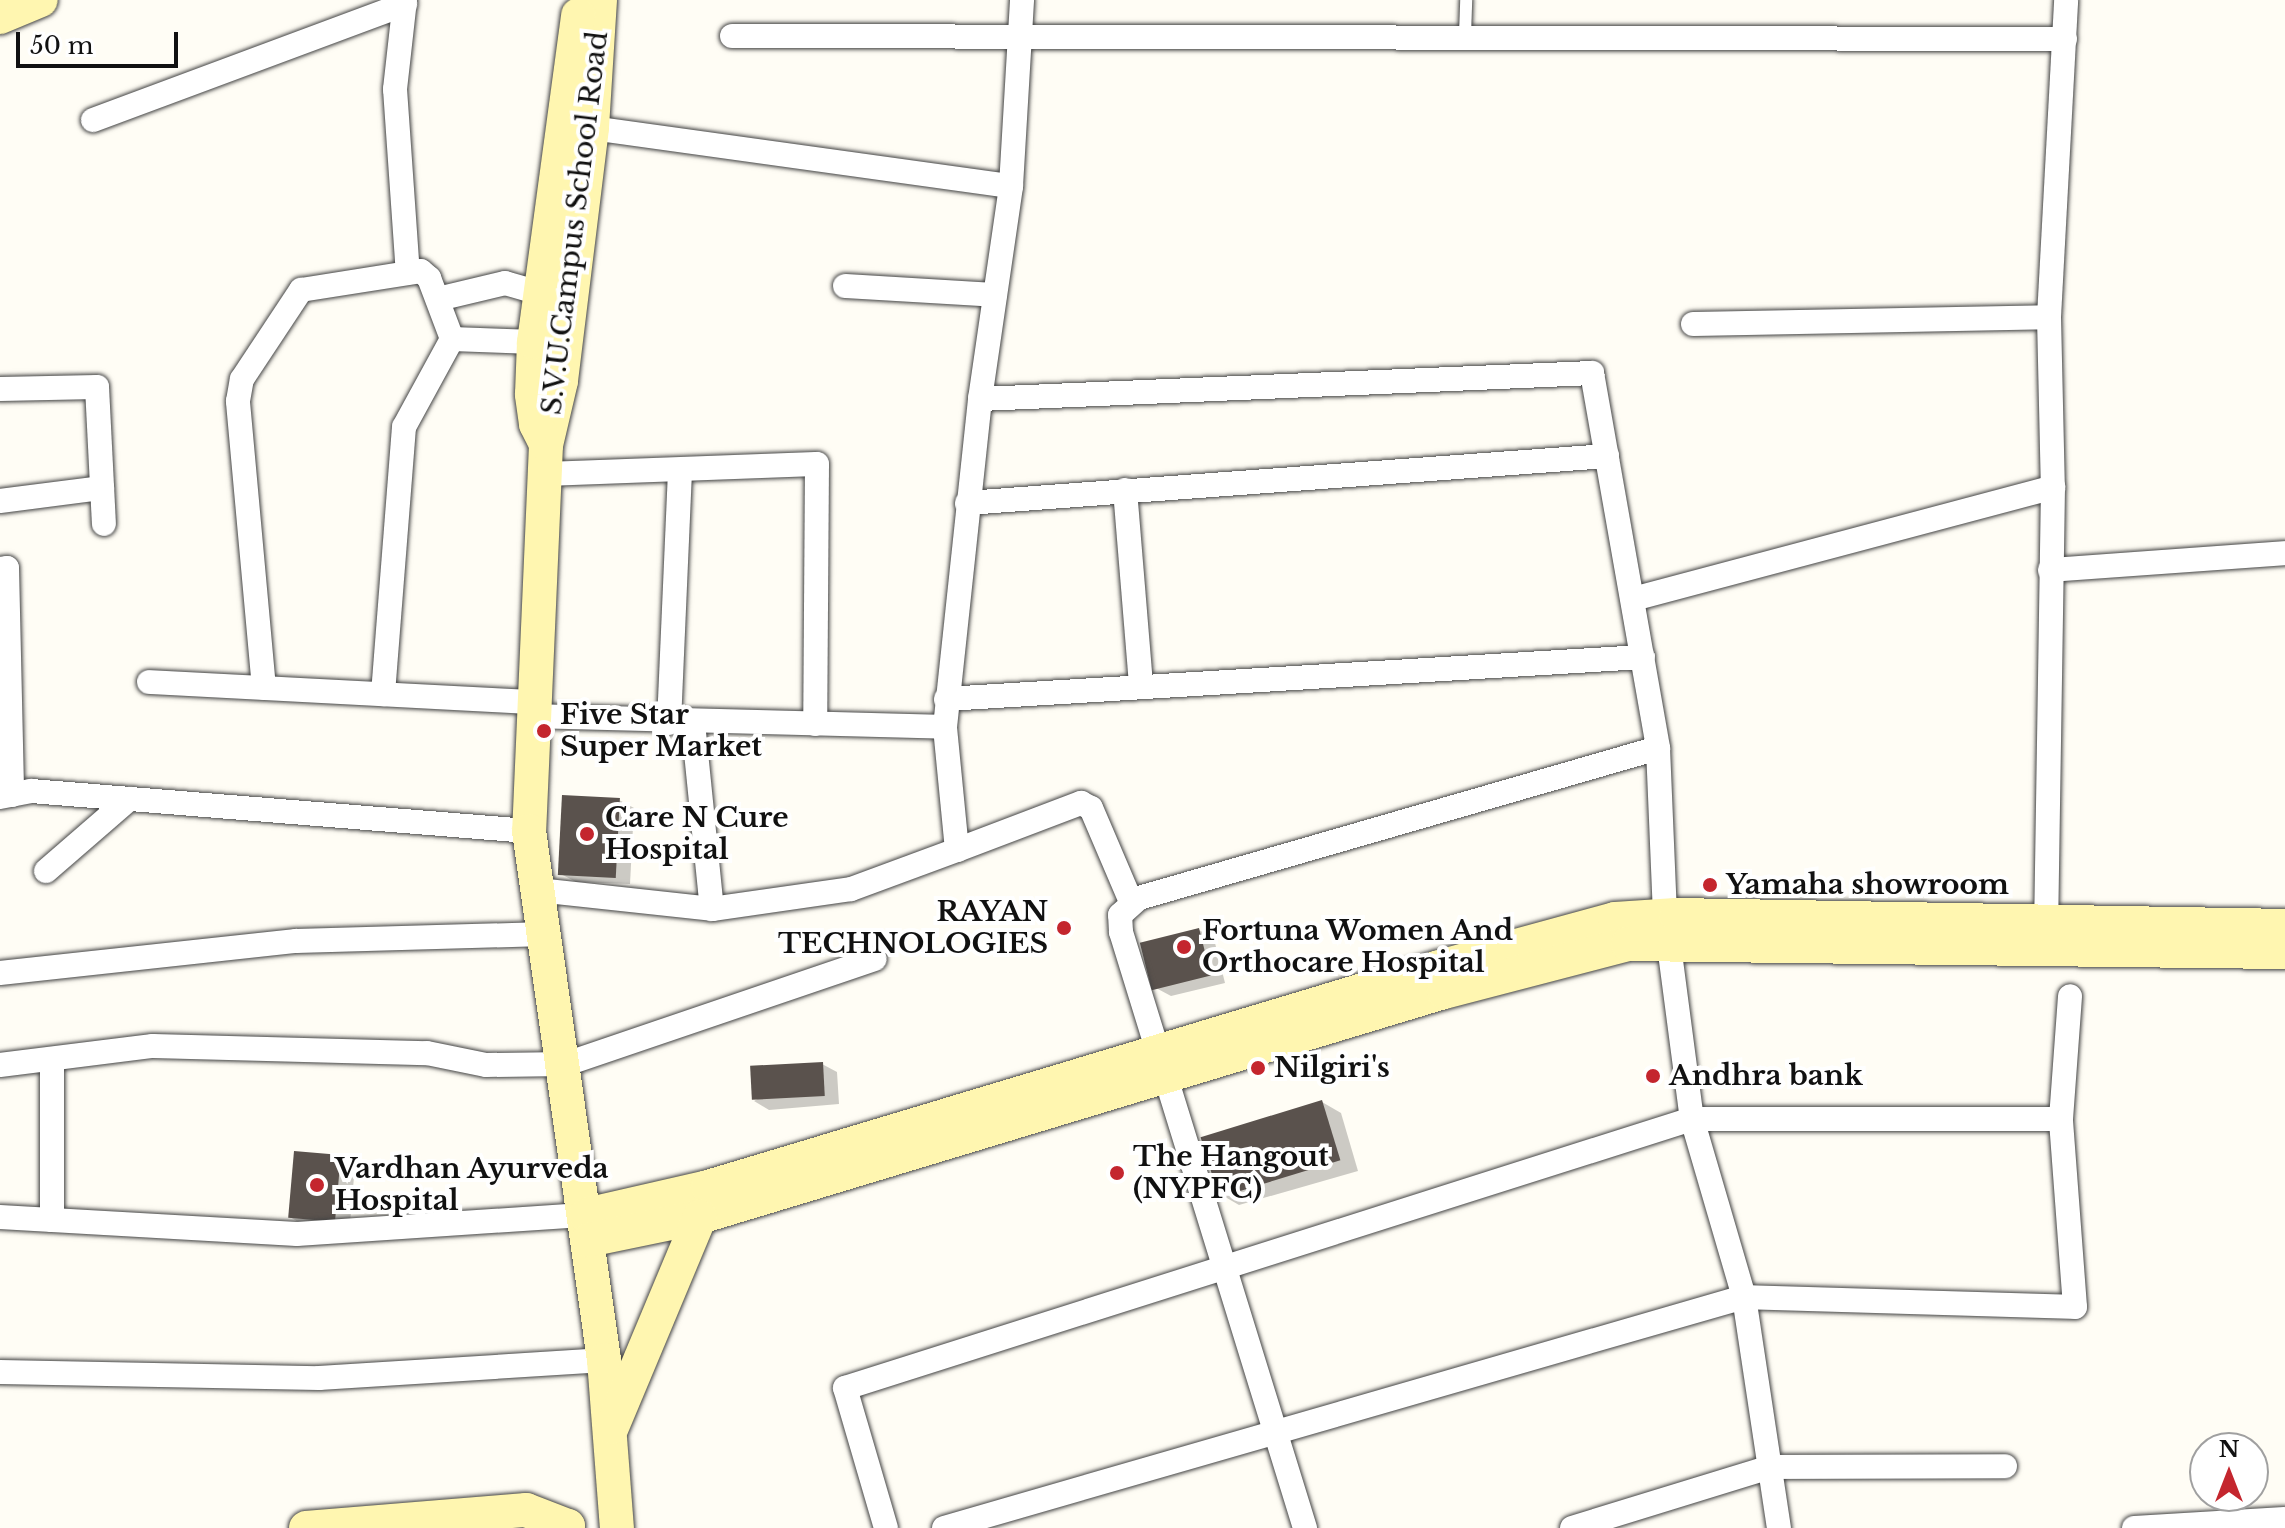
<!DOCTYPE html>
<style>
body{margin:0}
#map{position:relative;width:2285px;height:1528px;overflow:hidden;background:#fffdf5;font-family:"Libre Baskerville",serif}
div>[style]{position:absolute}
.shadow>*{inset:0;background:#0003}
.building>*{inset:0;background:#5a524d;transform-origin:0 0}
.roads{filter:drop-shadow(0 0 2px #444) drop-shadow(0 0 2px #444)}
.lane>*{height:12px;margin:-6px;padding:0 6px;transform-origin:6px;border-radius:6px;background:#fff}
.street>*{height:24px;margin:-12px;padding:0 12px;transform-origin:12px;border-radius:12px;background:#fff}
.secondary>*{height:34px;margin:-17px;padding:0 17px;transform-origin:17px;border-radius:17px;background:#fff6b0}
.dots>*{width:22px;height:22px;translate:-50% -50%;box-sizing:border-box;border:4px solid #fff;border-radius:50%}
span{translate:-50% -50%;white-space:nowrap;text-align:center;line-height:1.15;-webkit-text-stroke:8px #fff;paint-order:stroke}
.street-label{font-size:28px;color:#111}
.poi-label{font-size:28px;color:#111;font-weight:700}
.left{translate:0 -50%;text-align:left}
.right{translate:-100% -50%;text-align:right}
.north{position:absolute;left:2189px;top:1432px;width:80px;height:80px;box-sizing:border-box;background:#fff;border:2px solid #a0a0a0;border-radius:50%;rotate:0deg;font-size:22px;font-weight:700;line-height:32px;text-align:center;color:#111}
.north::after{content:'';display:block;margin:auto;width:28px;height:36px;background:#c4262e;clip-path:polygon(50% 0,100% 100%,50% 72%,0 100%)}
.scale{position:absolute;left:16px;top:32px;width:162px;height:36px;box-sizing:border-box;border:4px solid #111;border-top:0;padding-left:10px;font-size:24px;line-height:28px;white-space:nowrap;color:#111;-webkit-text-stroke:6px #fff;paint-order:stroke}
</style>
<div id="map">
<div class="shadow">
<div style="clip-path:polygon(619px 800px,634px 808px,630px 884px,576px 882px,561px 874px)"></div>
<div style="clip-path:polygon(1199px 930px,1214px 939px,1225px 983px,1171px 996px,1156px 988px)"></div>
<div style="clip-path:polygon(822px 1064px,837px 1072px,839px 1104px,769px 1110px,754px 1101px)"></div>
<div style="clip-path:polygon(1322px 1102px,1341px 1113px,1358px 1171px,1239px 1205px,1220px 1194px)"></div>
<div style="clip-path:polygon(340px 1157px,355px 1165px,350px 1224px,305px 1226px,290px 1217px)"></div>
</div>
<div class="building">
<div style="left:562px;top:795px;width:58px;height:80px;rotate:3deg"></div>
<div style="left:1199px;top:928px;width:49px;height:61px;rotate:76deg"></div>
<div style="left:823px;top:1062px;width:34px;height:73px;rotate:87deg"></div>
<div style="left:1322px;top:1100px;width:63px;height:127px;rotate:73deg"></div>
<div style="left:294px;top:1151px;width:47px;height:67px;rotate:5deg"></div>
</div>
<div class="roads">
<div class="lane">
<div style="left:1465px;top:35px;width:35px;rotate:-88deg"></div>
</div>
<div class="street">
<div style="left:405px;top:0;width:90px;rotate:96.4deg"></div>
<div style="left:395px;top:89px;width:184px;rotate:86deg"></div>
<div style="left:732px;top:36px;width:1333px;rotate:0.13deg"></div>
<div style="left:93px;top:120px;width:333px;rotate:-20.4deg"></div>
<div style="left:592px;top:128px;width:423px;rotate:7.9deg"></div>
<div style="left:845px;top:286px;width:150px;rotate:3.4deg"></div>
<div style="left:438px;top:299px;width:69px;rotate:-13.4deg"></div>
<div style="left:505px;top:283px;width:37px;rotate:16deg"></div>
<div style="left:2049px;top:317px;width:317px;rotate:-86.9deg"></div>
<div style="left:1693px;top:324px;width:356px;rotate:-1.1deg"></div>
<div style="left:2049px;top:317px;width:170px;rotate:88.7deg"></div>
<div style="left:2053px;top:487px;width:437px;rotate:90.9deg"></div>
<div style="left:452px;top:339px;width:82px;rotate:2.1deg"></div>
<div style="left:0;top:389px;width:97px;rotate:-1.2deg"></div>
<div style="left:97px;top:387px;width:137px;rotate:87.1deg"></div>
<div style="left:980px;top:399px;width:613px;rotate:-2.43deg"></div>
<div style="left:1592px;top:373px;width:381px;rotate:80deg"></div>
<div style="left:1658px;top:748px;width:167px;rotate:87.6deg"></div>
<div style="left:1665px;top:915px;width:206px;rotate:82.5deg"></div>
<div style="left:1692px;top:1119px;width:185px;rotate:73.7deg"></div>
<div style="left:1744px;top:1297px;width:234px;rotate:81.4deg"></div>
<div style="left:544px;top:474px;width:273px;rotate:-2.1deg"></div>
<div style="left:817px;top:464px;width:260px;rotate:90.4deg"></div>
<div style="left:1125px;top:490px;width:197px;rotate:85.3deg"></div>
<div style="left:0;top:501px;width:103px;rotate:-7.3deg"></div>
<div style="left:967px;top:503px;width:642px;rotate:-4.2deg"></div>
<div style="left:0;top:569px;width:7px;rotate:-8deg"></div>
<div style="left:7px;top:568px;width:227px;rotate:88.7deg"></div>
<div style="left:2050px;top:570px;width:236px;rotate:-4.1deg"></div>
<div style="left:1633px;top:599px;width:435px;rotate:-14.9deg"></div>
<div style="left:149px;top:682px;width:384px;rotate:3deg"></div>
<div style="left:264px;top:688px;width:288px;rotate:-95.2deg"></div>
<div style="left:238px;top:401px;width:22px;rotate:-80deg"></div>
<div style="left:242px;top:379px;width:107px;rotate:-56.5deg"></div>
<div style="left:301px;top:290px;width:121px;rotate:-9deg"></div>
<div style="left:421px;top:271px;width:11px;rotate:41deg"></div>
<div style="left:429px;top:278px;width:65px;rotate:69.3deg"></div>
<div style="left:452px;top:339px;width:100px;rotate:118.6deg"></div>
<div style="left:404px;top:427px;width:268px;rotate:94.5deg"></div>
<div style="left:946px;top:699px;width:698px;rotate:-3.45deg"></div>
<div style="left:532px;top:716px;width:413px;rotate:1.5deg"></div>
<div style="left:945px;top:727px;width:330px;rotate:-83.9deg"></div>
<div style="left:980px;top:399px;width:215px;rotate:-81.7deg"></div>
<div style="left:1011px;top:186px;width:186px;rotate:-86.6deg"></div>
<div style="left:669px;top:723px;width:252px;rotate:-87.5deg"></div>
<div style="left:693px;top:723px;width:187px;rotate:84.2deg"></div>
<div style="left:0;top:797px;width:32px;rotate:-11deg"></div>
<div style="left:31px;top:791px;width:500px;rotate:4.6deg"></div>
<div style="left:957px;top:850px;width:133px;rotate:-20.8deg"></div>
<div style="left:1081px;top:803px;width:11px;rotate:27deg"></div>
<div style="left:1091px;top:808px;width:102px;rotate:66.9deg"></div>
<div style="left:46px;top:871px;width:110px;rotate:-40.9deg"></div>
<div style="left:538px;top:890px;width:175px;rotate:6.2deg"></div>
<div style="left:712px;top:909px;width:140px;rotate:-8.2deg"></div>
<div style="left:851px;top:889px;width:113px;rotate:-20.2deg"></div>
<div style="left:957px;top:850px;width:124px;rotate:-95.6deg"></div>
<div style="left:0;top:973px;width:298px;rotate:-6.2deg"></div>
<div style="left:296px;top:941px;width:249px;rotate:-1.6deg"></div>
<div style="left:52px;top:1060px;width:160px;rotate:90deg"></div>
<div style="left:52px;top:1220px;width:245px;rotate:3.3deg"></div>
<div style="left:297px;top:1234px;width:290px;rotate:-3.8deg"></div>
<div style="left:0;top:1065px;width:154px;rotate:-7.1deg"></div>
<div style="left:153px;top:1046px;width:274px;rotate:1.5deg"></div>
<div style="left:427px;top:1053px;width:60px;rotate:11.5deg"></div>
<div style="left:486px;top:1065px;width:80px;rotate:-0.7deg"></div>
<div style="left:566px;top:1064px;width:326px;rotate:-18.8deg"></div>
<div style="left:0;top:1217px;width:52px;rotate:3.3deg"></div>
<div style="left:0;top:1372px;width:319px;rotate:1.1deg"></div>
<div style="left:319px;top:1378px;width:286px;rotate:-3.6deg"></div>
<div style="left:886px;top:1528px;width:146px;rotate:-106.3deg"></div>
<div style="left:845px;top:1388px;width:889px;rotate:-17.62deg"></div>
<div style="left:1692px;top:1119px;width:369px"></div>
<div style="left:944px;top:1528px;width:833px;rotate:-16.11deg"></div>
<div style="left:1744px;top:1297px;width:331px;rotate:1.7deg"></div>
<div style="left:2075px;top:1307px;width:189px;rotate:-94.3deg"></div>
<div style="left:2061px;top:1119px;width:123px;rotate:-85.8deg"></div>
<div style="left:1305px;top:1528px;width:624px;rotate:-107.16deg"></div>
<div style="left:1121px;top:932px;width:17px;rotate:-93deg"></div>
<div style="left:1120px;top:915px;width:25px;rotate:-42deg"></div>
<div style="left:1139px;top:898px;width:540px;rotate:-16.12deg"></div>
<div style="left:1572px;top:1528px;width:207px;rotate:-17.1deg"></div>
<div style="left:1770px;top:1467px;width:235px;rotate:-0.2deg"></div>
<div style="left:2134px;top:1528px;width:151px;rotate:-3.4deg"></div>
</div>
<div class="secondary">
<div style="left:600px;top:0;width:128px;rotate:93.6deg"></div>
<div style="left:592px;top:128px;width:255px;rotate:97deg"></div>
<div style="left:561px;top:381px;width:66px;rotate:103.2deg"></div>
<div style="left:546px;top:445px;width:386px;rotate:92.5deg"></div>
<div style="left:529px;top:831px;width:534px;rotate:81.93deg"></div>
<div style="left:604px;top:1360px;width:169px;rotate:85.6deg"></div>
<div style="left:0;top:17px;width:44px;rotate:-22.5deg"></div>
<div style="left:546px;top:444px;width:22px;rotate:-117deg"></div>
<div style="left:536px;top:424px;width:30px;rotate:-98deg"></div>
<div style="left:532px;top:394px;width:52px;rotate:-87.8deg"></div>
<div style="left:534px;top:342px;width:330px;rotate:-82.3deg"></div>
<div style="left:586px;top:1215px;width:125px;rotate:-12.9deg"></div>
<div style="left:708px;top:1187px;width:760px;rotate:-16.74deg"></div>
<div style="left:1436px;top:968px;width:186px;rotate:-15.3deg"></div>
<div style="left:1615px;top:919px;width:61px;rotate:-3.8deg"></div>
<div style="left:1676px;top:915px;width:609px;rotate:1.03deg"></div>
<div style="left:589px;top:1240px;width:113px;rotate:-11.7deg"></div>
<div style="left:700px;top:1217px;width:777px;rotate:-16.83deg"></div>
<div style="left:1444px;top:992px;width:190px;rotate:-14.6deg"></div>
<div style="left:1628px;top:944px;width:657px;rotate:0.7deg"></div>
<div style="left:612px;top:1427px;width:228px;rotate:-67.3deg"></div>
<div style="left:306px;top:1528px;width:221px;rotate:-4.7deg"></div>
<div style="left:526px;top:1510px;width:45px;rotate:20.9deg"></div>
<div style="left:568px;top:1526px;width:4px;rotate:153deg"></div>
</div>
</div>
<div class="dots">
<div style="left:544px;top:731px;background:#c4262e"></div>
<div style="left:587px;top:834px;background:#c4262e"></div>
<div style="left:1710px;top:885px;background:#c4262e"></div>
<div style="left:1064px;top:928px;background:#c4262e"></div>
<div style="left:1184px;top:947px;background:#c4262e"></div>
<div style="left:1258px;top:1068px;background:#c4262e"></div>
<div style="left:1653px;top:1076px;background:#c4262e"></div>
<div style="left:1117px;top:1173px;background:#c4262e"></div>
<div style="left:317px;top:1185px;background:#c4262e"></div>
</div>
<div class="street-label">
<span style="left:575px;top:223px;rotate:-83deg">S.V.U.Campus School Road</span>
</div>
<div class="poi-label">
<span class="left" style="left:560px;top:731px">Five Star<br>Super Market</span>
<span class="left" style="left:605px;top:834px">Care N Cure<br>Hospital</span>
<span class="left" style="left:1726px;top:885px">Yamaha showroom</span>
<span class="right" style="left:1048px;top:928px">RAYAN<br>TECHNOLOGIES</span>
<span class="left" style="left:1202px;top:947px">Fortuna Women And<br>Orthocare Hospital</span>
<span class="left" style="left:1274px;top:1068px">Nilgiri's</span>
<span class="left" style="left:1669px;top:1076px">Andhra bank</span>
<span class="left" style="left:1133px;top:1173px">The Hangout<br>(NYPFC)</span>
<span class="left" style="left:335px;top:1185px">Vardhan Ayurveda<br>Hospital</span>
</div>
<div class="north">N</div>
<div class="scale">50 m</div>
</div>
